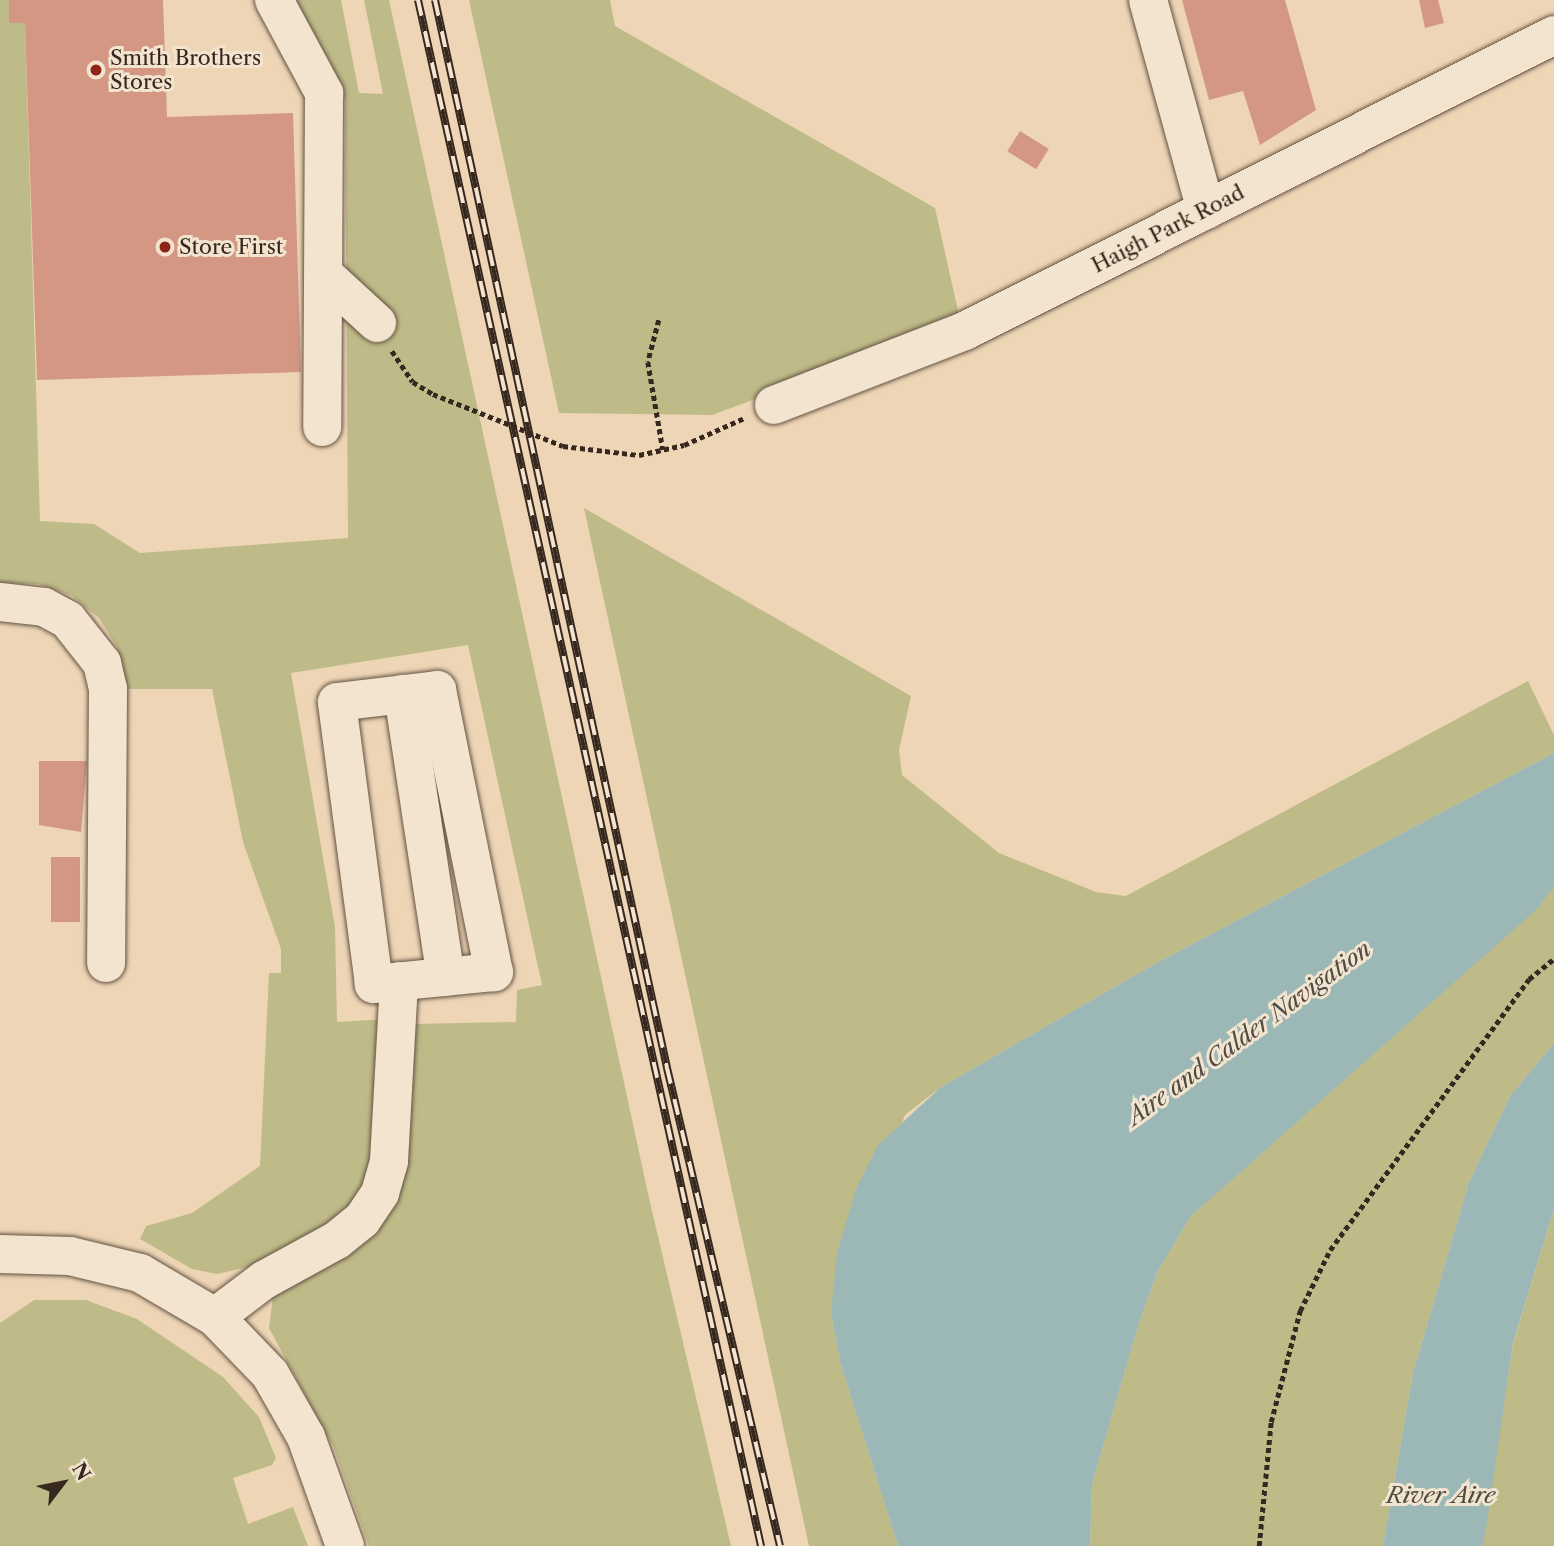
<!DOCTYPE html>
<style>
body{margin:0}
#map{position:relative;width:1554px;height:1546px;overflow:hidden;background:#edd5b5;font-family:"Libre Caslon Text",serif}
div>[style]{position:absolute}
.green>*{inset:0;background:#bfbb88}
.water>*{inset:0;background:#9bb7b6}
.building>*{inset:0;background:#d49783;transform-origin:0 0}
.path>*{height:4.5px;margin-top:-2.25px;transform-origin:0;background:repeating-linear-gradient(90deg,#37281f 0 5px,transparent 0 8.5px)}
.roads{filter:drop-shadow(0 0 2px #645344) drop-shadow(0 0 2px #645344)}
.minor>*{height:38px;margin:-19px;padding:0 19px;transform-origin:19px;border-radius:19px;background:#f3e4cf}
.rail>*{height:8px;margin-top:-4px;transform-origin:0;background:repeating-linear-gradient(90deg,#f3e4cf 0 16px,#37281f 0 32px);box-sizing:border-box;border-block:2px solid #37281f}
.dots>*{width:19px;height:19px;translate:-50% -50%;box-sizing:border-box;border:4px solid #f3e4cf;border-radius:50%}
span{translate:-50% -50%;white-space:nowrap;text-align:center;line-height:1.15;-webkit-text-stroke:6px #f3e4cf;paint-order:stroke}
.poi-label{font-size:21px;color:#37281f}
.left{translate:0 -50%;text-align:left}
.street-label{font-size:21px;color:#37281f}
.water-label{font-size:23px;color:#504c45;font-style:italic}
.north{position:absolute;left:28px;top:1448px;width:70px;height:70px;-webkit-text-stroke:5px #f3e4cf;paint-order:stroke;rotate:58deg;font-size:19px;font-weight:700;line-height:28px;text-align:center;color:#37281f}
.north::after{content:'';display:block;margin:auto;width:24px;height:32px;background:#37281f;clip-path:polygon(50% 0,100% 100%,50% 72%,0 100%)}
</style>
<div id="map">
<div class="green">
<div style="clip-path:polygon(0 0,9px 0,10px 23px,25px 23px,40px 521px,94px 524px,140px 553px,348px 538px,345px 99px,292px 0,341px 0,359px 93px,383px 94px,364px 0,389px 0,649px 1198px,731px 1546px,369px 1546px,334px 1448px,269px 1328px,273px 1296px,351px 1244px,412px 1024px,516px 1022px,517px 990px,542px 985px,468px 645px,291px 673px,335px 927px,337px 1022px,386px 1019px,381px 1104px,366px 1182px,344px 1219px,252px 1266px,217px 1274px,192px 1269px,140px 1239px,146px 1226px,192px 1213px,260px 1166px,269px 973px,281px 973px,281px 949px,243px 842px,212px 689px,128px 689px,117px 647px,99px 618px,72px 596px,39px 584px,0 583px)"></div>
<div style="clip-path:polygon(469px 0,610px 0,615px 26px,935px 208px,959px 315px,902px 345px,712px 415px,559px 413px)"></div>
<div style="clip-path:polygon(584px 508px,911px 696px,899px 750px,902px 775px,999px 853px,1096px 892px,1126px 896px,1528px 681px,1554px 735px,1554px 753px,1151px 966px,941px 1087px,905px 1115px,831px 1313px,840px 1362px,898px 1546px,809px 1546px)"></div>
<div style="clip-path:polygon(1554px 886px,1554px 1043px,1510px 1096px,1469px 1182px,1413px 1373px,1383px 1546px,1090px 1546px,1092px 1484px,1139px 1323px,1157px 1273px,1190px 1217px)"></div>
<div style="clip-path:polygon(1554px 1209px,1554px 1546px,1482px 1546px,1513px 1344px)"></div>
<div style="clip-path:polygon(34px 1300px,86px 1300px,137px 1319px,223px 1377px,259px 1417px,276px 1458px,272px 1465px,233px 1478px,248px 1524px,293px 1507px,308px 1546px,0 1546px,0 1323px)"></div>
</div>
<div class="water">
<div style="clip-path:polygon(1554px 753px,1554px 886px,1538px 908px,1190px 1217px,1157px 1273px,1139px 1323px,1092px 1484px,1090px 1546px,898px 1546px,840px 1362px,831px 1313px,837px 1253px,856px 1189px,878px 1145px,941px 1087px,1151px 966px)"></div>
<div style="clip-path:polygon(1554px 1043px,1554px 1209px,1513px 1343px,1485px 1536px,1482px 1546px,1383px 1546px,1413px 1373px,1469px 1182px,1510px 1096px)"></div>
</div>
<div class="building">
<div style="clip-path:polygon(9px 0,163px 0,167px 117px,293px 113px,301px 372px,37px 380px,25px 23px,9px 23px)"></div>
<div style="clip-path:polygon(1182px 0,1285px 0,1316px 110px,1260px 145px,1243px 91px,1209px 100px)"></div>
<div style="clip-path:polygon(1419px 0,1438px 0,1444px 23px,1425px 28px)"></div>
<div style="left:1020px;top:131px;width:34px;height:24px;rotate:32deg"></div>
<div style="clip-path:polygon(39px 761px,87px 761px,81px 832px,39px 825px)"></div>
<div style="left:51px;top:857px;width:29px;height:65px"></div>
</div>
<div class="path">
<div style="left:659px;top:320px;width:43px;rotate:104.7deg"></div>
<div style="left:648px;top:362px;width:89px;rotate:80.3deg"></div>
<div style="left:392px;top:351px;width:37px;rotate:56deg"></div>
<div style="left:413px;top:382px;width:23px;rotate:31deg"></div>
<div style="left:433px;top:394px;width:140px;rotate:21.8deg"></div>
<div style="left:563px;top:446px;width:77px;rotate:6.8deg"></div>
<div style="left:639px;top:455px;width:46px;rotate:-12.5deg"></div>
<div style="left:684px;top:445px;width:66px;rotate:-24.2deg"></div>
<div style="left:1259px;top:1546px;width:125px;rotate:-84.5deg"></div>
<div style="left:1271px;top:1422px;width:115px;rotate:-75.4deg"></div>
<div style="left:1300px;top:1311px;width:68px;rotate:-63.8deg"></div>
<div style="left:1330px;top:1250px;width:336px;rotate:-53.7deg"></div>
<div style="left:1529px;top:979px;width:32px;rotate:-39deg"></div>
</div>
<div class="roads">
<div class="minor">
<div style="left:274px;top:0;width:106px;rotate:61.7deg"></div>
<div style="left:324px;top:93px;width:334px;rotate:90.3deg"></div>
<div style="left:1148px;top:0;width:218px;rotate:74.6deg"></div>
<div style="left:327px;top:277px;width:68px;rotate:42.6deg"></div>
<div style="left:774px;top:405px;width:205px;rotate:-21.2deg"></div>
<div style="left:965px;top:331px;width:659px;rotate:-26.68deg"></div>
<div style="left:0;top:602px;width:44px;rotate:6.5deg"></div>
<div style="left:44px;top:607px;width:27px;rotate:28deg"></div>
<div style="left:68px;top:620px;width:55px;rotate:51.7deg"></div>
<div style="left:102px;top:663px;width:27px;rotate:77deg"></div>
<div style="left:108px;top:689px;width:274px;rotate:90.4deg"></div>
<div style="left:437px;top:690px;width:288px;rotate:78.6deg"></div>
<div style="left:494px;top:972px;width:121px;rotate:174.3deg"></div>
<div style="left:374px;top:984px;width:284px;rotate:-97.5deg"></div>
<div style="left:337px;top:702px;width:101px;rotate:-6.8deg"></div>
<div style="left:403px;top:694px;width:286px;rotate:81.4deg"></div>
<div style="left:0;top:1254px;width:70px;rotate:1.6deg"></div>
<div style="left:70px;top:1256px;width:72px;rotate:13.7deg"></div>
<div style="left:140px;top:1273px;width:87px;rotate:30.4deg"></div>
<div style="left:215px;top:1317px;width:79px;rotate:46deg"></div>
<div style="left:270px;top:1374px;width:73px;rotate:60.3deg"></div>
<div style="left:306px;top:1437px;width:116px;rotate:70.3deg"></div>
<div style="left:215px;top:1317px;width:61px;rotate:-37.1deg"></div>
<div style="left:264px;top:1280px;width:83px;rotate:-28.7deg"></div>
<div style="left:337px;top:1240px;width:32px;rotate:-39deg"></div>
<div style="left:362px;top:1220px;width:32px;rotate:-56deg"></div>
<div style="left:380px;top:1193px;width:33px;rotate:-74deg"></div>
<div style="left:389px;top:1161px;width:180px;rotate:-86.8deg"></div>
</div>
</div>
<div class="rail">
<div style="left:418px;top:0;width:1584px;rotate:77.49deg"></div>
<div style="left:435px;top:0;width:1093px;rotate:77.74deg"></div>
<div style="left:667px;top:1068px;width:491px;rotate:76.7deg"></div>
</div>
<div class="dots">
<div style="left:96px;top:70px;background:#8f2418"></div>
<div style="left:165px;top:247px;background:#8f2418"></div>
</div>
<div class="poi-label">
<span class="left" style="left:110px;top:70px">Smith Brothers<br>Stores</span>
<span class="left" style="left:179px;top:247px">Store First</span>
</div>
<div class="street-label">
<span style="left:1168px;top:229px;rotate:-27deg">Haigh Park Road</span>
</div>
<div class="water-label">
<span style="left:1249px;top:1033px;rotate:-36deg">Aire and Calder Navigation</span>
<span style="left:1441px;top:1495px">River Aire</span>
</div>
<div class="north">N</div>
</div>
